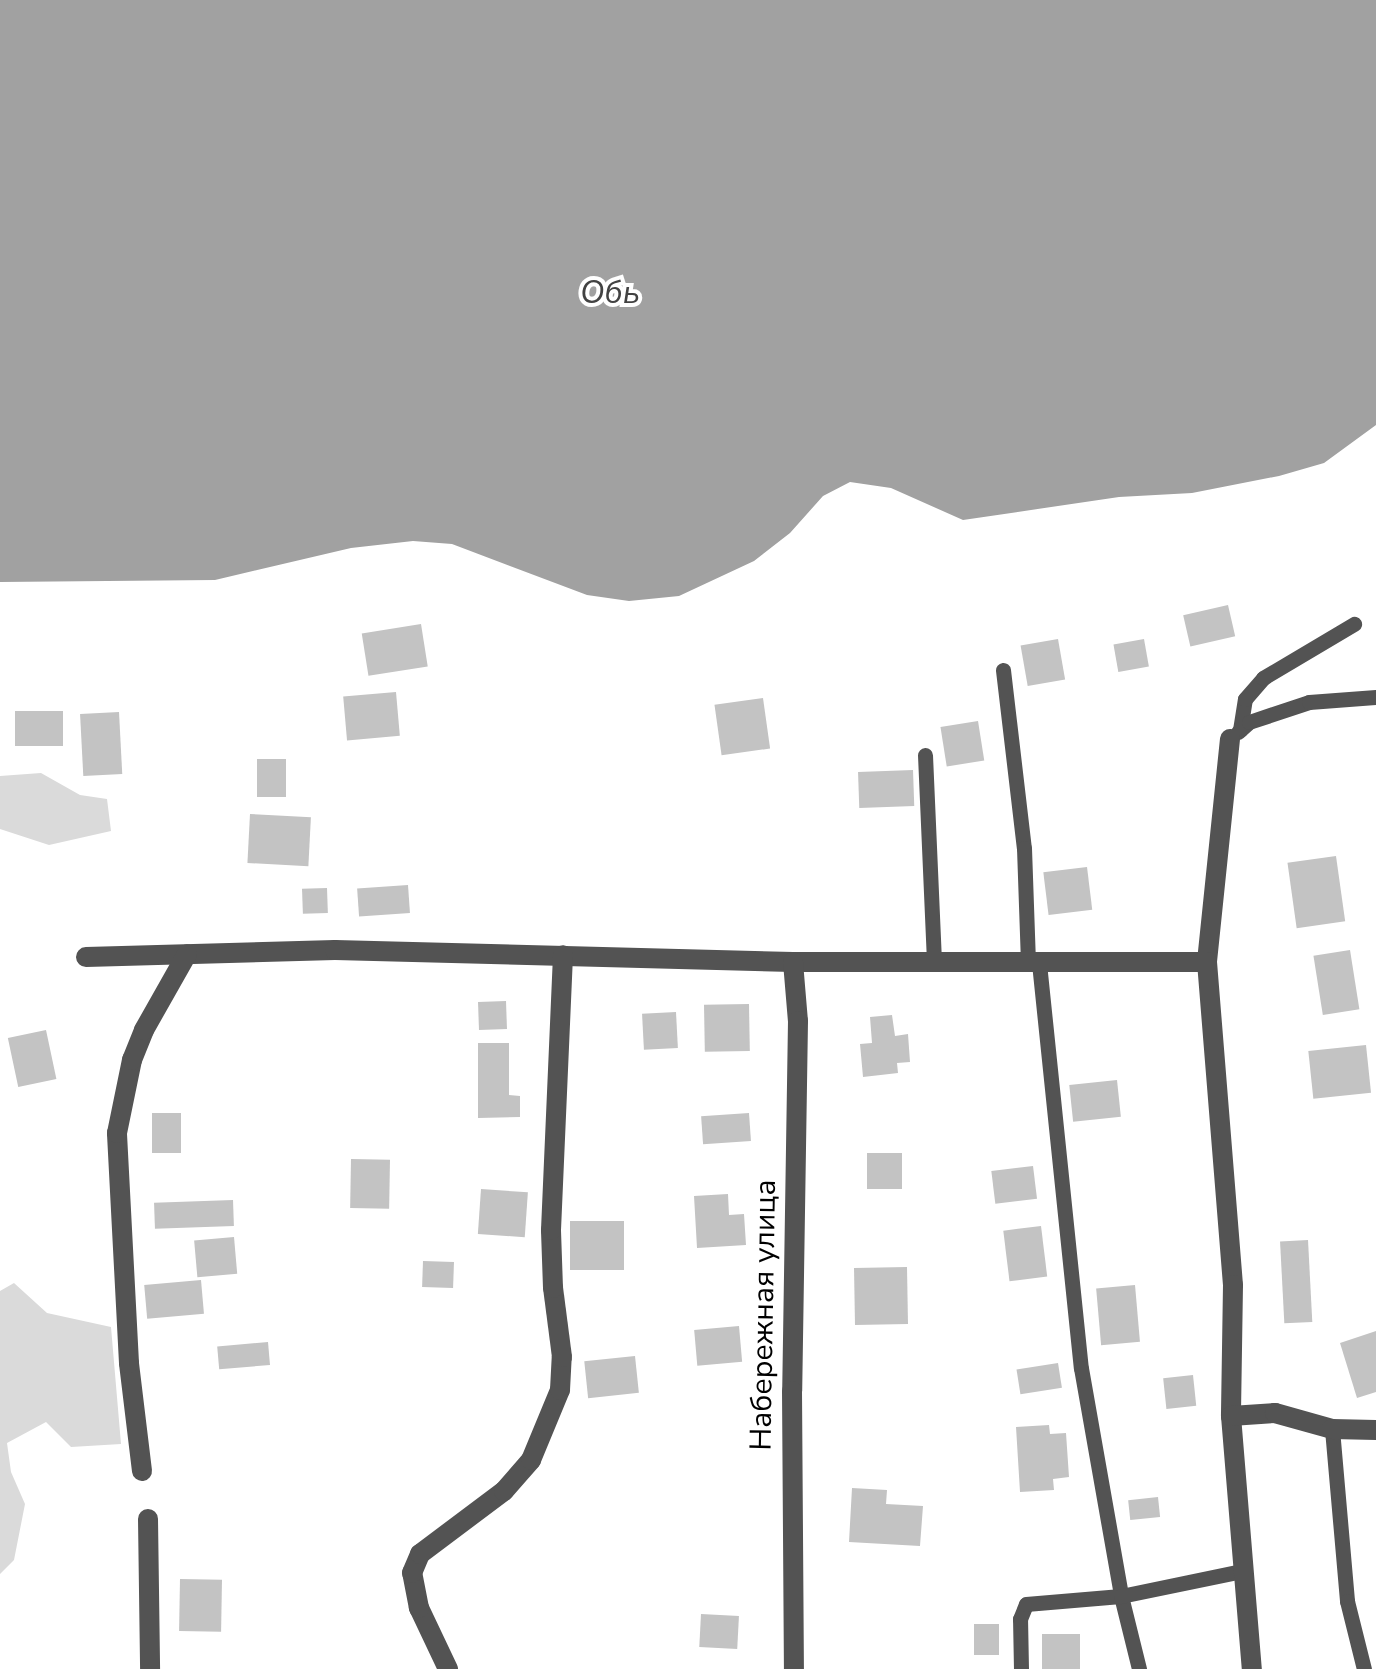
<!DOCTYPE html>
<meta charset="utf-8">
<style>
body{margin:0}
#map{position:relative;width:1376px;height:1669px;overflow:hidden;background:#fff;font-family:"Nunito Sans",sans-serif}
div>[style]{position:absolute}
.green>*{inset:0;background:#dadada}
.water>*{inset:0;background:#a1a1a1}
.building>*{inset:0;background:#c3c3c3;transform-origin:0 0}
.lane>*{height:15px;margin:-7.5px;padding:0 7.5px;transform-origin:7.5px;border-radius:7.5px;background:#535353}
.street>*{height:20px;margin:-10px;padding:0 10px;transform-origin:10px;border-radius:10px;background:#535353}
span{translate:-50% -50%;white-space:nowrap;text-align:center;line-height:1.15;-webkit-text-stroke:8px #fff;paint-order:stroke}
.street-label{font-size:30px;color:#000}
.water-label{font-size:32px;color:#424242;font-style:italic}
</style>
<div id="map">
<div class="green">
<div style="clip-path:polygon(41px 773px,80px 795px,107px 799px,111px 831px,49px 845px,0 829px,0 776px)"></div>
<div style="clip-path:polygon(14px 1283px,47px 1313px,111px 1327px,121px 1444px,71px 1447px,46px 1422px,7px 1443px,11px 1472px,25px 1504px,14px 1560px,0 1574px,0 1291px)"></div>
</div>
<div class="water">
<div style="clip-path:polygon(0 0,1376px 0,1376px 425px,1324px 463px,1279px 476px,1192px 493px,1119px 497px,963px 520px,891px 488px,850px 482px,823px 496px,790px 533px,754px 561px,679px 596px,629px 601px,587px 595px,452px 544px,413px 541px,351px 548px,215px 580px,0 582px)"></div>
</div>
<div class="building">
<div style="left:1228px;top:605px;width:32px;height:46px;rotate:77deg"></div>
<div style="left:421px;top:624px;width:43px;height:60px;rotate:81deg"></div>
<div style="left:1058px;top:639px;width:41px;height:38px;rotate:80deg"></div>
<div style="left:1144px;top:639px;width:28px;height:31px;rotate:80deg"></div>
<div style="left:396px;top:692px;width:44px;height:53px;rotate:85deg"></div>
<div style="left:763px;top:698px;width:51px;height:49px;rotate:82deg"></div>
<div style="left:15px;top:711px;width:48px;height:35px"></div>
<div style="left:119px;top:712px;width:62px;height:39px;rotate:87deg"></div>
<div style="left:978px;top:721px;width:40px;height:38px;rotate:81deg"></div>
<div style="left:257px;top:759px;width:29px;height:38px"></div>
<div style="left:913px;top:770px;width:36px;height:55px;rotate:88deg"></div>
<div style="left:250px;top:814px;width:61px;height:49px;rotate:3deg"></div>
<div style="left:1336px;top:856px;width:66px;height:49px;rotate:82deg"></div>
<div style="left:1087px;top:867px;width:43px;height:44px;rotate:83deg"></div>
<div style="left:408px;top:885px;width:28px;height:51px;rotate:86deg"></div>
<div style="left:327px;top:888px;width:25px;height:25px;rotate:88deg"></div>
<div style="left:1350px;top:950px;width:60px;height:37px;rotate:81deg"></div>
<div style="left:506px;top:1001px;width:28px;height:28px;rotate:88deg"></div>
<div style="left:749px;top:1004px;width:47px;height:45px;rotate:89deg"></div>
<div style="left:676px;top:1012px;width:36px;height:34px;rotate:87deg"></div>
<div style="clip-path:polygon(892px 1015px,895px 1036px,908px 1034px,910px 1062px,897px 1063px,898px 1073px,863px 1077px,860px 1044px,872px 1043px,870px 1017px)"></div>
<div style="left:46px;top:1030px;width:50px;height:39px;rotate:78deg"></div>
<div style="clip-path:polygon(478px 1043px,509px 1043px,509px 1095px,520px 1096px,520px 1117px,478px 1118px)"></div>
<div style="left:1366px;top:1045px;width:48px;height:58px;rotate:84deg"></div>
<div style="left:1117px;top:1080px;width:37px;height:48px;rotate:84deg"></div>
<div style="left:152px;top:1113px;width:29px;height:40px"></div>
<div style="left:749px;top:1113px;width:28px;height:48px;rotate:86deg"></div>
<div style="left:867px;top:1153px;width:35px;height:36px"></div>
<div style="left:351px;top:1159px;width:39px;height:49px;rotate:1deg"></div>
<div style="left:1033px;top:1166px;width:33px;height:42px;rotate:83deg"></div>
<div style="left:481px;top:1189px;width:47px;height:45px;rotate:4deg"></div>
<div style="clip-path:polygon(728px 1194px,729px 1215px,744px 1214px,746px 1245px,697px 1248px,694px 1196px)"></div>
<div style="left:233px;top:1200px;width:26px;height:79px;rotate:88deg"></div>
<div style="left:570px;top:1221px;width:54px;height:49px"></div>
<div style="left:1041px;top:1226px;width:51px;height:38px;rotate:83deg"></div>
<div style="left:234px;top:1237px;width:37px;height:40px;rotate:85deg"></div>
<div style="left:1308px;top:1240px;width:82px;height:28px;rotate:87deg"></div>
<div style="left:423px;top:1261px;width:31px;height:26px;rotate:2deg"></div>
<div style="left:907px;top:1267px;width:57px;height:53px;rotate:89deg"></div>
<div style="left:201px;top:1280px;width:34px;height:57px;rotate:85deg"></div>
<div style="left:1135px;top:1285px;width:57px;height:39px;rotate:85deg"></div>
<div style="left:739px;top:1326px;width:36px;height:45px;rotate:85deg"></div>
<div style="clip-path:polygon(1376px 1331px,1376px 1392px,1357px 1398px,1340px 1343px)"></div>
<div style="left:268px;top:1342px;width:23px;height:51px;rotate:85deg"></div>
<div style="left:635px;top:1356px;width:37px;height:51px;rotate:84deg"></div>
<div style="left:1058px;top:1363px;width:25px;height:42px;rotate:81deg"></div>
<div style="left:1193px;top:1375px;width:31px;height:30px;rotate:84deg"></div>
<div style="clip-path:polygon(1049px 1425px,1050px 1434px,1066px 1433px,1069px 1477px,1053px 1479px,1054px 1490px,1020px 1492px,1016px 1427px)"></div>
<div style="clip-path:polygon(852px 1488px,887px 1490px,886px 1504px,923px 1506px,920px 1546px,849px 1542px)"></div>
<div style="left:1158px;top:1497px;width:20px;height:30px;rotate:84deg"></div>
<div style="left:180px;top:1579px;width:42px;height:52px;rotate:1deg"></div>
<div style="left:701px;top:1614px;width:38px;height:33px;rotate:3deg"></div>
<div style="left:974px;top:1624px;width:25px;height:31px"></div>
<div style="left:1042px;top:1634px;width:38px;height:35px"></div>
</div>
<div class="lane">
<div style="left:1003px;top:670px;width:179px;rotate:83.3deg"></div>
<div style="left:1024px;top:848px;width:115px;rotate:88deg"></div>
<div style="left:1240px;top:730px;width:31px;rotate:-81deg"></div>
<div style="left:1245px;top:699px;width:28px;rotate:-49deg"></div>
<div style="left:1263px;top:678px;width:106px;rotate:-30.7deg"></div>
<div style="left:1238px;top:732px;width:15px;rotate:-42deg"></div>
<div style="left:1249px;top:722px;width:63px;rotate:-18.4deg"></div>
<div style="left:1309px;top:702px;width:67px;rotate:-4.3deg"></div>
<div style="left:925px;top:755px;width:207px;rotate:87.5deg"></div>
<div style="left:1039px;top:963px;width:407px;rotate:84.1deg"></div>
<div style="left:1081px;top:1368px;width:231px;rotate:80deg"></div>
<div style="left:1121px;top:1596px;width:75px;rotate:76.1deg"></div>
<div style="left:1332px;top:1429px;width:173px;rotate:85deg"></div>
<div style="left:1347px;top:1601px;width:70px;rotate:76deg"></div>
<div style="left:1021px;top:1669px;width:50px;rotate:-91.1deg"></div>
<div style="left:1020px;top:1619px;width:16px;rotate:-68deg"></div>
<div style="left:1026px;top:1604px;width:95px;rotate:-4.8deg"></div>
<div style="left:1121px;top:1596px;width:124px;rotate:-11.7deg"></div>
</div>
<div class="street">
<div style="left:1230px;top:739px;width:224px;rotate:95.9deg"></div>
<div style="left:1207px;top:962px;width:324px;rotate:85.4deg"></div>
<div style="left:1233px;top:1285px;width:131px;rotate:90.9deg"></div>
<div style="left:1231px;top:1416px;width:254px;rotate:85.3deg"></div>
<div style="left:86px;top:957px;width:249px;rotate:-1.6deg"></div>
<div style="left:335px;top:950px;width:458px;rotate:1.5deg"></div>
<div style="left:793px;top:962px;width:414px"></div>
<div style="left:793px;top:962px;width:59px;rotate:85.2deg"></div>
<div style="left:798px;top:1021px;width:370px;rotate:90.9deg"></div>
<div style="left:792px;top:1391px;width:278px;rotate:89.6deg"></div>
<div style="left:1231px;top:1416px;width:44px;rotate:-3.9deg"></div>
<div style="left:1275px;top:1413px;width:59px;rotate:15.7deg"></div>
<div style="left:1332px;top:1429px;width:44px;rotate:1.3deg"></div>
<div style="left:142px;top:1471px;width:109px;rotate:-96.9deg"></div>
<div style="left:129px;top:1363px;width:230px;rotate:-93deg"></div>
<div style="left:117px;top:1133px;width:75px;rotate:-78.4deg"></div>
<div style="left:132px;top:1060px;width:32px;rotate:-68deg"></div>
<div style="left:144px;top:1030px;width:87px;rotate:-60.5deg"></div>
<div style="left:148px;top:1519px;width:150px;rotate:89.2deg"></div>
<div style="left:448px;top:1669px;width:68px;rotate:-115.4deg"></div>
<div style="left:419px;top:1608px;width:36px;rotate:-101deg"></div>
<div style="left:412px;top:1573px;width:21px;rotate:-67deg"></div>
<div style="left:420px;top:1554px;width:105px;rotate:-36.9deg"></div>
<div style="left:504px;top:1491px;width:41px;rotate:-48.9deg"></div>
<div style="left:531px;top:1460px;width:76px;rotate:-67.5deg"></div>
<div style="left:560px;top:1390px;width:33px;rotate:-87deg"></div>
<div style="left:562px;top:1357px;width:70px;rotate:-97.4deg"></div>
<div style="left:553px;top:1288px;width:58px;rotate:-92deg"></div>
<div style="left:551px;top:1230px;width:275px;rotate:-87.5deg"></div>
</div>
<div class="street-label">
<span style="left:764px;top:1315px;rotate:-89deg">Набережная улица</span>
</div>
<div class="water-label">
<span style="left:610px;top:293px">Обь</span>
</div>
</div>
